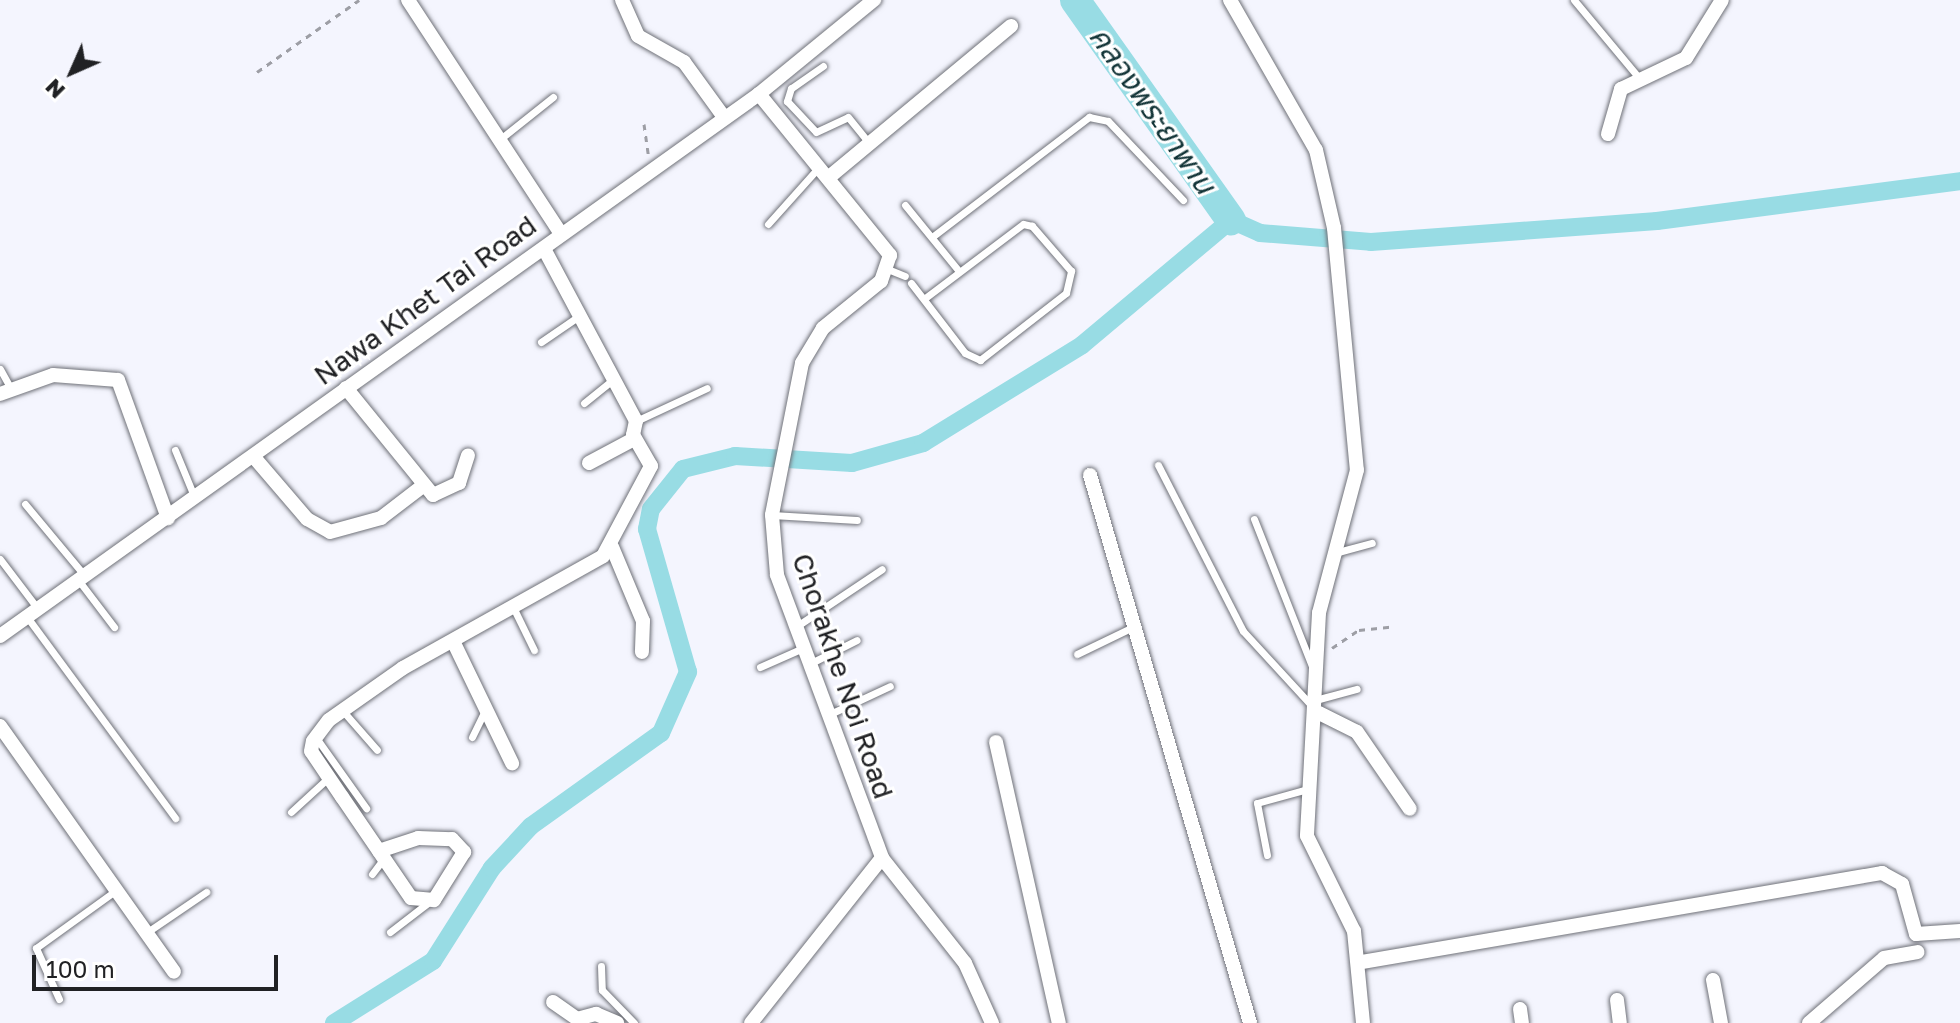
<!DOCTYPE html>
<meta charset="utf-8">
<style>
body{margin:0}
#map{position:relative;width:1960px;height:1023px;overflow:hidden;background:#f4f5fe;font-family:"Golos Text","Noto Sans Thai",sans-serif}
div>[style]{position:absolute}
.canal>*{height:18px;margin:-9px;padding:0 9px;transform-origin:9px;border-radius:9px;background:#98dce4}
.river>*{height:30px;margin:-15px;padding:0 15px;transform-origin:15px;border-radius:15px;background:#98dce4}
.path>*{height:3px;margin-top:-1.5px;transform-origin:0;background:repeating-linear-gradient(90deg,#9d9ea5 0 6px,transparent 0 12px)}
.roads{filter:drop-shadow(0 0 2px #6f7178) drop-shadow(0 0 2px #6f7178)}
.lane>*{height:7px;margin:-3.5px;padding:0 3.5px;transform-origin:3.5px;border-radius:3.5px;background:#fff}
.street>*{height:14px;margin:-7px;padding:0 7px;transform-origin:7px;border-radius:7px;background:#fff}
span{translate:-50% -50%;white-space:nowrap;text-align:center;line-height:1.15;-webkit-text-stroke:6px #fff;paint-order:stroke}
.street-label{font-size:28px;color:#202124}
.water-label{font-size:30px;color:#123437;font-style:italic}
.north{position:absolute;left:32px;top:32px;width:80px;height:80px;-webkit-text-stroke:6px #fff;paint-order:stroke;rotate:225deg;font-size:22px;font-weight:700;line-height:32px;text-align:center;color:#202124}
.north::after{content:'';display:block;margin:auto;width:28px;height:36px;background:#202124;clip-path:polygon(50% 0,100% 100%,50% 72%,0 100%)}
.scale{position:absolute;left:32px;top:955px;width:246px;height:36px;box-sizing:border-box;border:4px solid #202124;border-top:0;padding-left:10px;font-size:24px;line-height:28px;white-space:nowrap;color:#202124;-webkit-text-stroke:6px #fff;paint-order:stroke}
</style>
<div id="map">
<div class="canal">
<div style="left:334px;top:1023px;width:117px;rotate:-32.1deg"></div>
<div style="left:433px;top:961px;width:110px;rotate:-57.6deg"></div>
<div style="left:492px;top:868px;width:57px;rotate:-47.1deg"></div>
<div style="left:531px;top:826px;width:160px;rotate:-35.6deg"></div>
<div style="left:661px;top:733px;width:67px;rotate:-66.1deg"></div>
<div style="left:688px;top:672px;width:149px;rotate:-106deg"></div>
<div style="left:647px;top:529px;width:20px;rotate:-79deg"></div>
<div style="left:651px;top:509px;width:51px;rotate:-51.3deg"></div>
<div style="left:683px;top:469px;width:54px;rotate:-14deg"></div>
<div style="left:735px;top:456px;width:117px;rotate:3.4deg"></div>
<div style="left:852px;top:463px;width:74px;rotate:-15.7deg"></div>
<div style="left:923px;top:443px;width:187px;rotate:-31.6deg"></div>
<div style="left:1082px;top:345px;width:194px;rotate:-40deg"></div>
<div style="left:1231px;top:220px;width:32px;rotate:24deg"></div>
<div style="left:1260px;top:233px;width:111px;rotate:4.6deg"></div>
<div style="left:1371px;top:242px;width:287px;rotate:-4.2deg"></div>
<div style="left:1657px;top:221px;width:306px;rotate:-7.5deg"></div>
</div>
<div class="river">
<div style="left:1075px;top:0;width:270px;rotate:54.7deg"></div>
</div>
<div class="path">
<div style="left:257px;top:72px;width:125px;rotate:-35.2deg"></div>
<div style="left:644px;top:124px;width:30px;rotate:82deg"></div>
<div style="left:1332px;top:648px;width:32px;rotate:-34deg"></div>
<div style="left:1359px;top:630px;width:36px;rotate:-6deg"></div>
</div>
<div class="roads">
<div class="lane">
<div style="left:1574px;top:0;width:102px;rotate:50.2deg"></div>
<div style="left:823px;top:66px;width:39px;rotate:145deg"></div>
<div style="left:791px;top:88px;width:14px;rotate:107deg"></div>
<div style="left:787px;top:101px;width:42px;rotate:46.9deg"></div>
<div style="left:816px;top:132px;width:35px;rotate:-25deg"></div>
<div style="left:848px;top:117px;width:33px;rotate:51deg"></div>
<div style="left:499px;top:140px;width:69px;rotate:-38.5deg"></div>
<div style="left:905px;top:205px;width:84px;rotate:50.8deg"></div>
<div style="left:768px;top:224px;width:76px;rotate:-48.2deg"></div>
<div style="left:932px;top:237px;width:198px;rotate:-37.4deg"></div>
<div style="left:1089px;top:117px;width:19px;rotate:12deg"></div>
<div style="left:1108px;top:121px;width:109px;rotate:46.5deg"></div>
<div style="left:890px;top:270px;width:16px;rotate:22deg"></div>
<div style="left:911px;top:283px;width:88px;rotate:52.4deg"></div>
<div style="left:965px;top:353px;width:17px;rotate:25deg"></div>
<div style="left:980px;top:360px;width:109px;rotate:-37.9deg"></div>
<div style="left:1066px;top:293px;width:23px;rotate:-77deg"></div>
<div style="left:1071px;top:271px;width:60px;rotate:-130.9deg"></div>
<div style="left:1032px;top:226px;width:9px;rotate:-167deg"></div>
<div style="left:1023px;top:224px;width:124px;rotate:142.9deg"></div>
<div style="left:541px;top:342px;width:46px;rotate:-34.4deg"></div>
<div style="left:0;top:369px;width:21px;rotate:61deg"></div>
<div style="left:584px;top:403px;width:35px;rotate:-39deg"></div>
<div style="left:636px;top:421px;width:78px;rotate:-24.9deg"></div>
<div style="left:175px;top:450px;width:50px;rotate:67.6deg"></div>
<div style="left:1158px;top:465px;width:186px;rotate:62.9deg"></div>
<div style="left:1243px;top:631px;width:102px;rotate:47.4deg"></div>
<div style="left:25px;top:504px;width:94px;rotate:50.2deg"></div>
<div style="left:772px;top:515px;width:85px;rotate:3.4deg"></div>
<div style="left:1254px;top:519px;width:158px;rotate:68.5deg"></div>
<div style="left:1338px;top:552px;width:35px;rotate:-15deg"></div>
<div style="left:0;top:559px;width:63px;rotate:52.8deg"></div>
<div style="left:79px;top:581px;width:58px;rotate:52.7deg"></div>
<div style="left:513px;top:607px;width:48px;rotate:64deg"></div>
<div style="left:27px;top:617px;width:250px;rotate:53.6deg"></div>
<div style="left:797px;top:626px;width:102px;rotate:-33.8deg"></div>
<div style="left:1077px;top:654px;width:64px;rotate:-25.8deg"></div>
<div style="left:811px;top:663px;width:51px;rotate:-26.6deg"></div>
<div style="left:760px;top:667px;width:47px;rotate:-23.8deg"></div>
<div style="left:1319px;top:699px;width:39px;rotate:-15deg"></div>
<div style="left:342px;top:710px;width:53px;rotate:48.8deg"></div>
<div style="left:830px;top:714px;width:66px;rotate:-25deg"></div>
<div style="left:472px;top:737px;width:32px;rotate:-64deg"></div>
<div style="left:317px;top:739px;width:85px;rotate:54.6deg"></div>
<div style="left:291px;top:812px;width:52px;rotate:-42.6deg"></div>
<div style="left:1267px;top:855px;width:53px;rotate:-100.9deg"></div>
<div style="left:1257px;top:803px;width:53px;rotate:-15.4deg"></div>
<div style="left:372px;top:874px;width:20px;rotate:-53deg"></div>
<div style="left:390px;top:932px;width:49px;rotate:-37.6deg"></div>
<div style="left:146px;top:933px;width:73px;rotate:-34.3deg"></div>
<div style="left:601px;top:966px;width:24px;rotate:88deg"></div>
<div style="left:602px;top:990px;width:46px;rotate:45.9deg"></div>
<div style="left:59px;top:999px;width:56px;rotate:-114.3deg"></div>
<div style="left:36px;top:948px;width:97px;rotate:-35.8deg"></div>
</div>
<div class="street">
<div style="left:408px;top:0;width:280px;rotate:56.8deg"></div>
<div style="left:622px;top:0;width:39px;rotate:66deg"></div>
<div style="left:638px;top:36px;width:53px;rotate:29.5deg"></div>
<div style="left:684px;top:62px;width:68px;rotate:54deg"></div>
<div style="left:1230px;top:0;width:173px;rotate:60.2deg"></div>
<div style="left:1316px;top:150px;width:80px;rotate:77deg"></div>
<div style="left:1334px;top:228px;width:243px;rotate:84.6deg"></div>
<div style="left:1357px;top:470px;width:148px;rotate:104.9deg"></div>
<div style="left:1319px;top:613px;width:223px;rotate:93.1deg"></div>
<div style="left:1307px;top:836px;width:106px;rotate:63.7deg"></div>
<div style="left:1354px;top:931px;width:92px;rotate:84.4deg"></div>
<div style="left:759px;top:94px;width:208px;rotate:50.9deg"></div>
<div style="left:890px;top:255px;width:28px;rotate:109deg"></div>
<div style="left:881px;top:281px;width:75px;rotate:141deg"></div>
<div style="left:823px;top:328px;width:41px;rotate:121deg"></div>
<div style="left:802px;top:363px;width:155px;rotate:101.2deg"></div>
<div style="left:772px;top:515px;width:60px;rotate:85.2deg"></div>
<div style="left:777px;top:575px;width:302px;rotate:69.6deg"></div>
<div style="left:882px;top:858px;width:134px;rotate:51.7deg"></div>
<div style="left:965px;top:963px;width:66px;rotate:65.8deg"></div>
<div style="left:1608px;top:134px;width:47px;rotate:-73.9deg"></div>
<div style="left:1621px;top:89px;width:72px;rotate:-25.5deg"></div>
<div style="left:1686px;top:58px;width:68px;rotate:-58.2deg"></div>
<div style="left:828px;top:178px;width:238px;rotate:-39.7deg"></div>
<div style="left:346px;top:388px;width:138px;rotate:50.9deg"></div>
<div style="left:433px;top:495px;width:29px;rotate:-25deg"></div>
<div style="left:459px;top:483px;width:29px;rotate:-72deg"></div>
<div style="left:0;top:394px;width:56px;rotate:-19.7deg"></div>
<div style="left:53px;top:375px;width:65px;rotate:4.4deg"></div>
<div style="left:118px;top:380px;width:147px;rotate:70.1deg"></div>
<div style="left:253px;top:456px;width:83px;rotate:49.4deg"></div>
<div style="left:307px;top:519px;width:26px;rotate:29deg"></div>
<div style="left:330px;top:532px;width:53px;rotate:-15.4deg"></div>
<div style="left:381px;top:518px;width:54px;rotate:-37.5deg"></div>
<div style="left:589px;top:463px;width:51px;rotate:-28.1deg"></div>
<div style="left:1090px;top:475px;width:571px;rotate:73.72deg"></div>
<div style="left:612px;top:547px;width:80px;rotate:67.3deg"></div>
<div style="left:643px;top:621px;width:31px;rotate:92deg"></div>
<div style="left:0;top:636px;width:933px;rotate:-35.53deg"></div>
<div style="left:759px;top:94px;width:149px;rotate:-39.3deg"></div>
<div style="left:453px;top:641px;width:136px;rotate:64.2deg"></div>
<div style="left:1319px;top:713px;width:42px;rotate:26.6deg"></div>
<div style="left:1357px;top:732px;width:93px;rotate:55.5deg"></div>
<div style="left:0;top:726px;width:301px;rotate:54.7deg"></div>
<div style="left:996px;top:742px;width:288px;rotate:77.4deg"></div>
<div style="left:379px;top:851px;width:41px;rotate:-18.4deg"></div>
<div style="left:418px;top:838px;width:34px;rotate:2deg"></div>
<div style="left:452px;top:839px;width:18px;rotate:47deg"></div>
<div style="left:464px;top:852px;width:57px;rotate:122deg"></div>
<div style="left:434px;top:900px;width:23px;rotate:-175deg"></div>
<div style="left:411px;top:898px;width:122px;rotate:-124.3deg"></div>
<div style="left:342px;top:797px;width:55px;rotate:-124deg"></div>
<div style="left:311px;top:751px;width:10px;rotate:-79deg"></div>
<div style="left:313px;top:741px;width:26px;rotate:-53deg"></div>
<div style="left:329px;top:720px;width:90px;rotate:-35.1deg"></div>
<div style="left:403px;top:668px;width:229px;rotate:-29.2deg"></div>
<div style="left:603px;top:556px;width:102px;rotate:-61.9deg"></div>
<div style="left:651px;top:466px;width:36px;rotate:-120deg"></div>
<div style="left:633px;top:435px;width:14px;rotate:-78deg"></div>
<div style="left:636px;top:421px;width:195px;rotate:-118.1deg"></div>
<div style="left:1362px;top:962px;width:528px;rotate:-9.71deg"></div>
<div style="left:1882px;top:873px;width:23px;rotate:29deg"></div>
<div style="left:1902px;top:884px;width:52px;rotate:74.4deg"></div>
<div style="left:1916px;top:934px;width:44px;rotate:-3.9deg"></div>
<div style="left:1713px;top:980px;width:44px;rotate:79.5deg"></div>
<div style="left:1617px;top:1000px;width:23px;rotate:83deg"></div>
<div style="left:553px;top:1002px;width:29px;rotate:35deg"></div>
<div style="left:577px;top:1019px;width:20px;rotate:-15deg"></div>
<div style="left:596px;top:1014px;width:23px;rotate:23deg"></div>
<div style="left:1520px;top:1009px;width:14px;rotate:82deg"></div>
<div style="left:751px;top:1023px;width:211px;rotate:-51.6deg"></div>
<div style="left:1809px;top:1023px;width:99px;rotate:-40.9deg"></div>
<div style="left:1884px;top:958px;width:34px;rotate:-10deg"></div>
</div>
</div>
<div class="street-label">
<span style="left:425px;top:300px;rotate:-36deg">Nawa Khet Tai Road</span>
<span style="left:843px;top:676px;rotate:71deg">Chorakhe Noi Road</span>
</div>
<div class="water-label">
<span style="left:1153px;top:110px;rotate:55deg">คลองพระยาพาน</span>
</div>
<div class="north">N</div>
<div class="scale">100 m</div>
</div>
